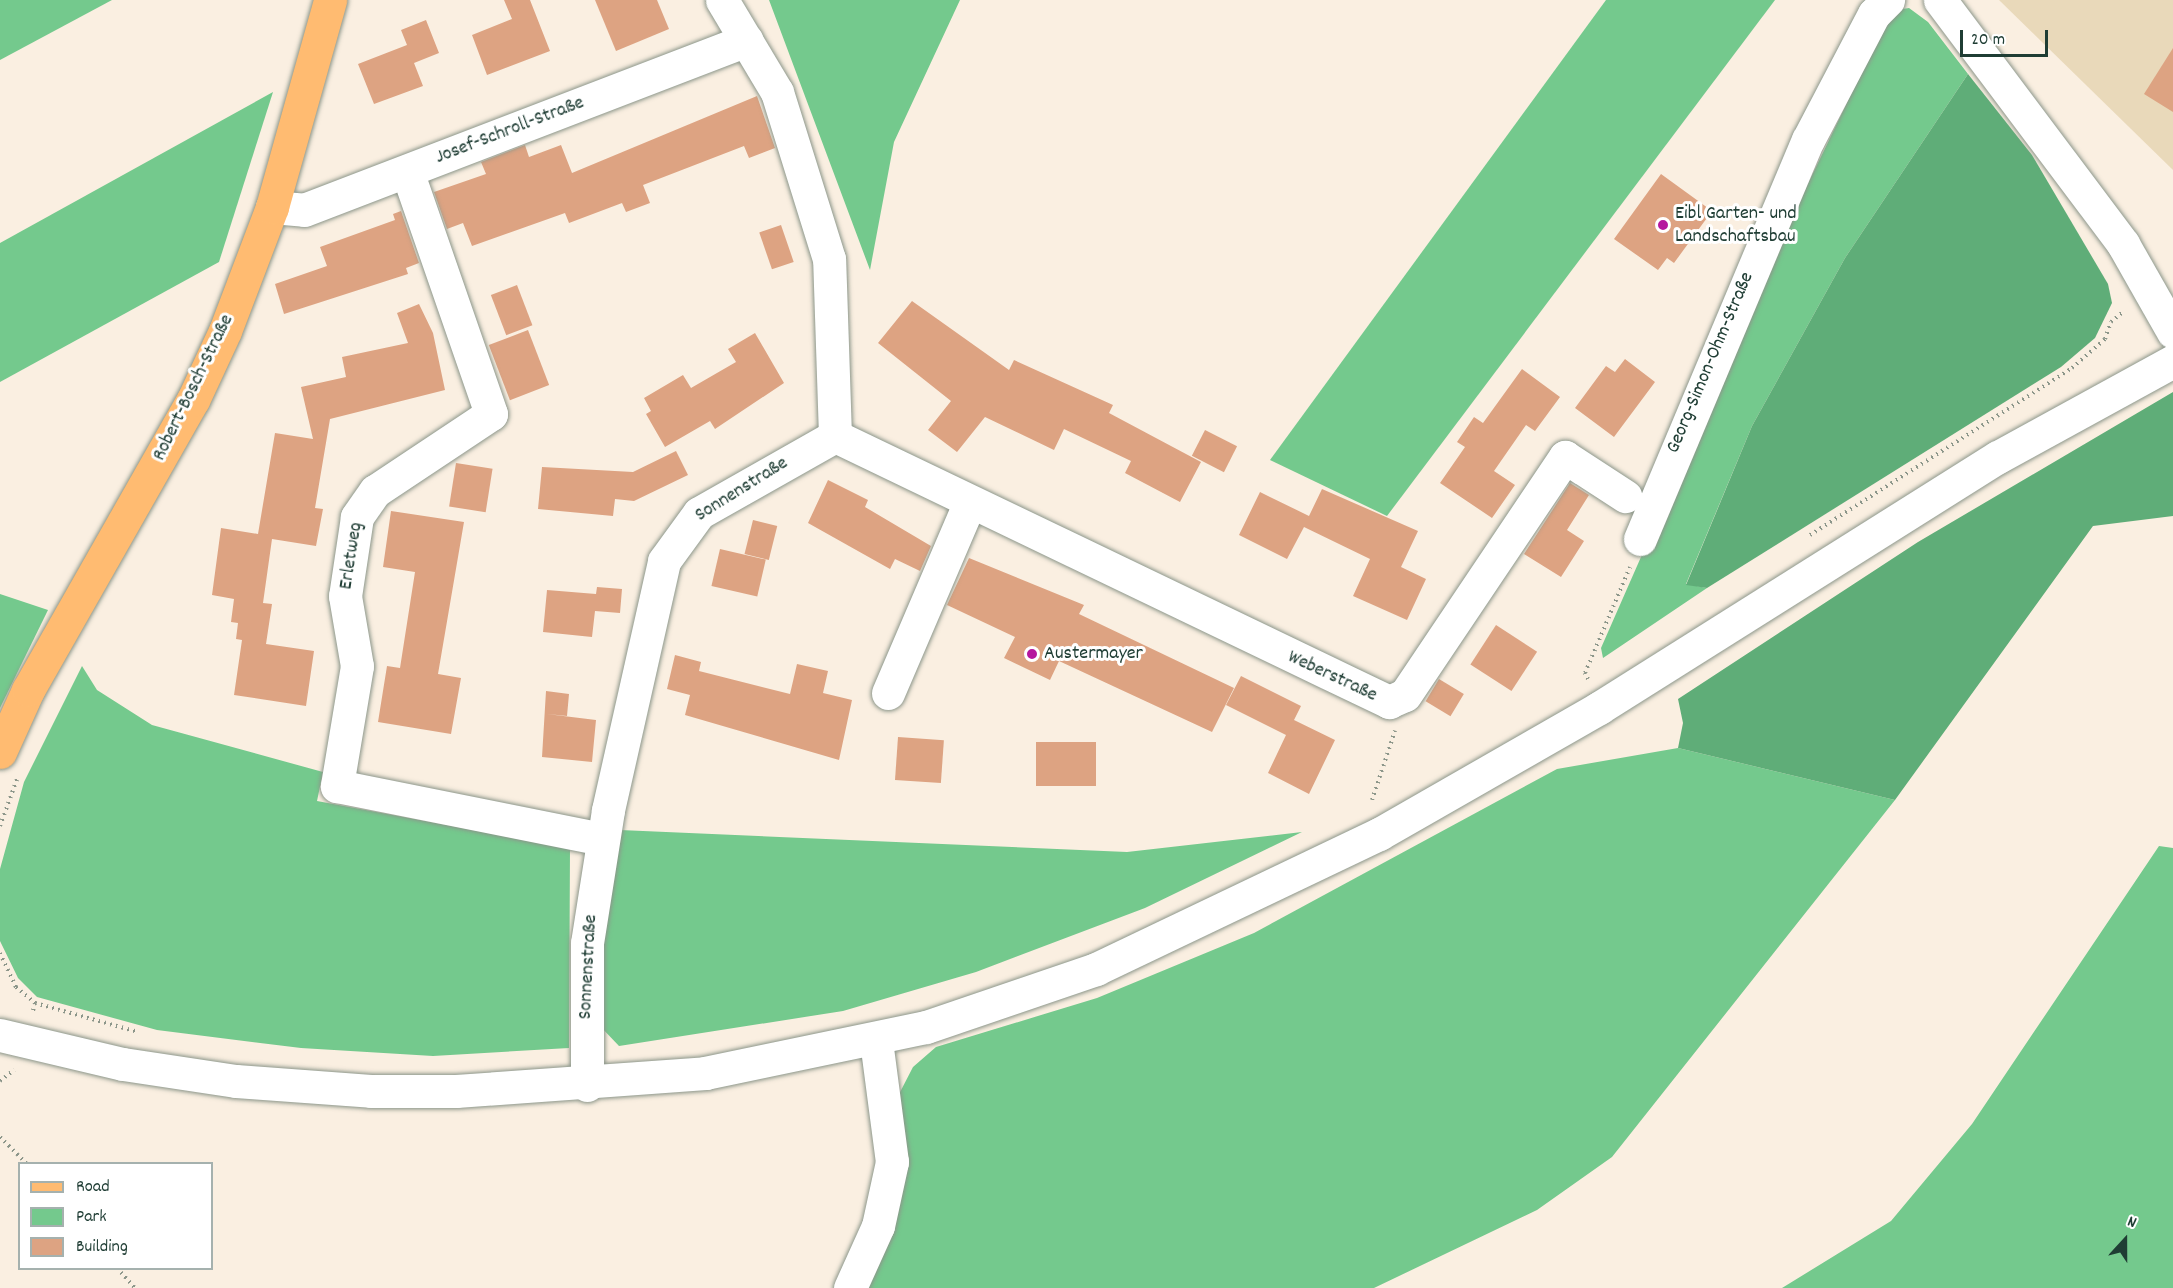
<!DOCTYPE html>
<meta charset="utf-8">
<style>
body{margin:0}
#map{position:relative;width:2173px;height:1288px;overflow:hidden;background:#faefe1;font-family:Dekko,sans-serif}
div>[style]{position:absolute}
.built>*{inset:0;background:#e9d9ba}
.green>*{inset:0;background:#74c98d}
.forest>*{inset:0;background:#5fad78}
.building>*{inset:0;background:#dda382;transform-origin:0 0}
.path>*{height:4px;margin-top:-2px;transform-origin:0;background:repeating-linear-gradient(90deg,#8c968a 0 1.5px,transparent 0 6px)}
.roads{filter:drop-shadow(0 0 2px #8c968a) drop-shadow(0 0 2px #8c968a)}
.minor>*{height:33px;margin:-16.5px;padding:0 16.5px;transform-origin:16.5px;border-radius:16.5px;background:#fff}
.major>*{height:33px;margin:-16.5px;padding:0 16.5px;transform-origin:16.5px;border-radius:16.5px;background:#ffbb71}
.dots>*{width:16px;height:16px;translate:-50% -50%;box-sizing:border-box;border:3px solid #fff;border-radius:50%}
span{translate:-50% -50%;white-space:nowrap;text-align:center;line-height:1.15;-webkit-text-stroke:6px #fff;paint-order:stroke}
.street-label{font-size:20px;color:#1f3d34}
.poi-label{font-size:20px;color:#1f3d34}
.left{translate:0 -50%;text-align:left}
.legend{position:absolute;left:18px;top:1162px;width:195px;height:108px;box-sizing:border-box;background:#fff;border:2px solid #a5b1ae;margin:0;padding:8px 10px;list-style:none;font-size:18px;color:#1f3d34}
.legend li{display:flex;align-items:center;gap:12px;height:30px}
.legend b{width:30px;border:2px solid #a5b1ae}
.north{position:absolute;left:2095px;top:1210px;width:60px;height:60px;-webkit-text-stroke:4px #fff;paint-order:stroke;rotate:21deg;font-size:16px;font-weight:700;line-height:24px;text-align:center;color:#1f3d34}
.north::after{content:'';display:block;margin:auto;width:21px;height:27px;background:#1f3d34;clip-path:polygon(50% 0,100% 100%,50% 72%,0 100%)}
.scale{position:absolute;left:1960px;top:30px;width:88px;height:27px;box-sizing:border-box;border:3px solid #1f3d34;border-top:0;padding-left:8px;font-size:18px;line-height:21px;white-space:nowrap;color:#1f3d34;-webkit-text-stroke:4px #fff;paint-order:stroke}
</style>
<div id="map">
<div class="built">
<div style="clip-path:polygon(1999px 0,2173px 0,2173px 170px)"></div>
</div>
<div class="green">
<div style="clip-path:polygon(0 0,112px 0,0 60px)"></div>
<div style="clip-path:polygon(769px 0,960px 0,894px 142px,870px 270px)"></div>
<div style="clip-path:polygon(1606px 0,1775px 0,1387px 516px,1270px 460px)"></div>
<div style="clip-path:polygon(1909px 8px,1928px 22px,1968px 74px,1845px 258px,1752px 426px,1686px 584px,1707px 588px,1603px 658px,1601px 648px,1775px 252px,1886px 22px,1896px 10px)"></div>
<div style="clip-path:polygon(273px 92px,219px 262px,0 382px,0 243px)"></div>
<div style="clip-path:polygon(0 594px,48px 610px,0 708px)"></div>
<div style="clip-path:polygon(82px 666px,97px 690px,152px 725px,323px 772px,317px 801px,570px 848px,569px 1048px,433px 1056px,301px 1048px,157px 1030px,37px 997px,18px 978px,0 941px,0 869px,24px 782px)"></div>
<div style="clip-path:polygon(1678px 748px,1895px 800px,1612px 1157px,1537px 1210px,1374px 1288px,864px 1288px,897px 1098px,913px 1067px,936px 1047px,1097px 998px,1254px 933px,1557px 769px)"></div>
<div style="clip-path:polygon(620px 830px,1127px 852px,1302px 832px,1145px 908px,976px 972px,843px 1011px,619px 1046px,599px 1025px,601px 931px)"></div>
<div style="clip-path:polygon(2159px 846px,2173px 848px,2173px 1288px,1782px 1288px,1891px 1221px,1972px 1124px)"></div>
</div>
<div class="forest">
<div style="clip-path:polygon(1968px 74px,2032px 155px,2108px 284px,2112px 303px,2095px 338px,2061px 367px,1707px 588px,1686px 585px,1752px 426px,1845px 258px)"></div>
<div style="clip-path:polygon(2173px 392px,2173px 516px,2093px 526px,1895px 800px,1678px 748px,1683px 723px,1678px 699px,1918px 542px)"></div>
</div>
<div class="building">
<div style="clip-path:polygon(504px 0,530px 0,550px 51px,487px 75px,472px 35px,512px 19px)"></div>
<div style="clip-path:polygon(595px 0,657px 0,669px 29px,616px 51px)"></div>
<div style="clip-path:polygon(426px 20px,439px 53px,414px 63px,423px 86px,374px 104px,358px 64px,407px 45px,401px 30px)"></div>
<div style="clip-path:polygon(2173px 48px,2173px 112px,2144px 94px)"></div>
<div style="clip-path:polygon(757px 96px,775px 148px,749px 158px,744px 146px,643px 185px,650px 203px,626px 212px,622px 203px,569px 223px,565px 213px,472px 246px,463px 223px,447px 229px,434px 192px,486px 174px,481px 162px,525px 145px,529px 157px,561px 145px,572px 173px)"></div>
<div style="clip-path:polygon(1661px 174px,1712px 211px,1674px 263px,1667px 258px,1658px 270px,1614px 239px)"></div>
<div style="clip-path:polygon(401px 211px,419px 263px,406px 268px,408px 274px,284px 314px,275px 284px,327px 266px,320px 247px,395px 220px,393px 214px)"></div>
<div style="left:781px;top:225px;width:39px;height:23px;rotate:71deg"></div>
<div style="left:517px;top:285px;width:43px;height:28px;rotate:69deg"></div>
<div style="clip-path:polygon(912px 301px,1009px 370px,1014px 360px,1113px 405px,1109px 413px,1201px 462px,1180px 502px,1125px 473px,1131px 461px,1064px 429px,1054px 450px,985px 417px,957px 452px,928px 430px,951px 401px,878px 343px)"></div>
<div style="clip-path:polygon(419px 304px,433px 333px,445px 390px,330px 419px,315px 508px,323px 509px,316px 546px,272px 539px,263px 603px,272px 604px,266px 644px,314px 651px,306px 706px,234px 695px,242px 640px,236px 639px,238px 623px,231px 622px,234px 599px,212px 595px,221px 528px,258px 534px,275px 433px,313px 439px,301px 387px,346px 377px,342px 357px,408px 343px,397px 313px)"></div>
<div style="left:528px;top:330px;width:59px;height:42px;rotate:69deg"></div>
<div style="clip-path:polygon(755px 333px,784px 383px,715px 429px,710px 421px,665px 447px,646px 414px,651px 411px,644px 398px,683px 375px,691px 388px,736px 362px,728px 349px)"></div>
<div style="clip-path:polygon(1625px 359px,1655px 382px,1614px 437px,1575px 408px,1606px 366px,1615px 372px)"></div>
<div style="clip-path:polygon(1522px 369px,1560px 397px,1535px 431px,1526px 425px,1494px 471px,1515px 485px,1492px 518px,1440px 483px,1465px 447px,1457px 442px,1474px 417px,1483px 423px)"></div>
<div style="left:1205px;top:430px;width:36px;height:29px;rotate:27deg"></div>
<div style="clip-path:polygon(676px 451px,688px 475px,634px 501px,615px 499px,613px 516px,538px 509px,542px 467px,633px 472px)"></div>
<div style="left:456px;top:463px;width:37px;height:44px;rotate:9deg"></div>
<div style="clip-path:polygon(828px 480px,868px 500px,865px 507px,931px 546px,920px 571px,895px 559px,890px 569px,808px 523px)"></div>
<div style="clip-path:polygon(1570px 483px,1589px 495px,1567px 530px,1584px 541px,1561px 577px,1524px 554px)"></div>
<div style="clip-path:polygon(1322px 489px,1418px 531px,1401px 567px,1426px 579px,1407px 620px,1353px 596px,1370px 559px,1304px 527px,1287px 559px,1239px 535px,1260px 492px,1309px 516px)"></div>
<div style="clip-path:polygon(391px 511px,464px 522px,438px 674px,461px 678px,451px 734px,378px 722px,387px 666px,400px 668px,415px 572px,383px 567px)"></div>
<div style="left:753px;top:520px;width:25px;height:35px;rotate:14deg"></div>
<div style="left:720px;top:549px;width:47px;height:38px;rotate:13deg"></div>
<div style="clip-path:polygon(969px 558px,1084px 605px,1079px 614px,1234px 688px,1212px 732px,1059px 661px,1050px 680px,1004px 658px,1015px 637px,947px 605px)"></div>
<div style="clip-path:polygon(597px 587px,622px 589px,620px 613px,595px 611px,592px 637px,543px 632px,547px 590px,596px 594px)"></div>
<div style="left:1496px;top:625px;width:49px;height:47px;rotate:33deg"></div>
<div style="clip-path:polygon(675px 655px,701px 662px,699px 671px,790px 694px,797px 664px,828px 671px,823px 693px,852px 700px,839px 760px,685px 715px,690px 695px,667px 689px)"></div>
<div style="clip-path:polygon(1241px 676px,1301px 706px,1294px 720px,1335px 740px,1309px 794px,1268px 773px,1286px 735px,1226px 705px)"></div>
<div style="left:1439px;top:679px;width:29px;height:26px;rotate:31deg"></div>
<div style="clip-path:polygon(546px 691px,569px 694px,567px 716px,547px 714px,596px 720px,592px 762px,542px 757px)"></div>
<div style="left:898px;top:737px;width:46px;height:43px;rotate:4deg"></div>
<div style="left:1036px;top:742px;width:60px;height:44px"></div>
</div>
<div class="path">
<div style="left:1810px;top:535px;width:311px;rotate:-32.5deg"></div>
<div style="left:2072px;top:368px;width:44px;rotate:-41.3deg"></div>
<div style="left:2105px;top:339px;width:18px;rotate:-71deg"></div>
<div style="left:2111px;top:322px;width:17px;rotate:-40deg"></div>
<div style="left:1588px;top:679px;width:7px;rotate:-117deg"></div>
<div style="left:1585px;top:673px;width:115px;rotate:-67deg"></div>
<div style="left:1372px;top:800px;width:73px;rotate:-71.6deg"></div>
<div style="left:0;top:826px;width:50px;rotate:-70.1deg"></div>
<div style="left:0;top:953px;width:38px;rotate:65deg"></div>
<div style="left:16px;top:987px;width:25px;rotate:40deg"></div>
<div style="left:35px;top:1003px;width:8px;rotate:104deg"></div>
<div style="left:35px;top:1003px;width:107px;rotate:15.7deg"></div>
<div style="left:0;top:1081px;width:18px;rotate:-38deg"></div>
<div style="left:0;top:1137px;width:38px;rotate:45deg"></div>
<div style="left:117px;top:1268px;width:27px;rotate:48deg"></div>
</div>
<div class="roads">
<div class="minor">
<div style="left:1940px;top:0;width:305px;rotate:53.1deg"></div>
<div style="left:2123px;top:244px;width:101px;rotate:60.4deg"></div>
<div style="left:407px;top:171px;width:257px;rotate:70.9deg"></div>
<div style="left:491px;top:414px;width:139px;rotate:146.4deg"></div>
<div style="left:375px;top:491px;width:32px;rotate:125deg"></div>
<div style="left:357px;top:517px;width:80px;rotate:98.6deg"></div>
<div style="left:345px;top:596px;width:71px;rotate:80.3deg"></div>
<div style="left:357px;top:666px;width:122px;rotate:99.5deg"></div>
<div style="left:337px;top:786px;width:271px;rotate:11.3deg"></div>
<div style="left:272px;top:207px;width:32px;rotate:5deg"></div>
<div style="left:304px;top:210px;width:474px;rotate:-21deg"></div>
<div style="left:835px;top:436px;width:615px;rotate:25.65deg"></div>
<div style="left:1389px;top:702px;width:17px;rotate:-24deg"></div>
<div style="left:1405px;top:695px;width:287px;rotate:-56.1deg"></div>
<div style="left:1565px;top:457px;width:72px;rotate:33deg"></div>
<div style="left:1640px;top:539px;width:433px;rotate:-67.2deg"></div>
<div style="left:1808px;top:140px;width:142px;rotate:-62.4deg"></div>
<div style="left:1874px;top:14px;width:20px;rotate:-45deg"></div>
<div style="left:888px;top:693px;width:208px;rotate:-66.8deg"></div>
<div style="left:0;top:1035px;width:126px;rotate:13.3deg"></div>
<div style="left:123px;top:1064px;width:114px;rotate:8.6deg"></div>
<div style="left:236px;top:1081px;width:135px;rotate:4.2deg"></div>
<div style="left:371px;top:1091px;width:85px"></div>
<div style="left:456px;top:1091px;width:250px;rotate:-4.1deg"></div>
<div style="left:705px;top:1073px;width:226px;rotate:-11.8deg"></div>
<div style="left:926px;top:1027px;width:180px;rotate:-18.8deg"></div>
<div style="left:1096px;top:969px;width:314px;rotate:-25.5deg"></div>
<div style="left:1379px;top:834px;width:254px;rotate:-29.8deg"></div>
<div style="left:1599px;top:708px;width:471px;rotate:-32.2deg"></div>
<div style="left:1998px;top:457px;width:200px;rotate:-28.7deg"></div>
<div style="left:587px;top:1085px;width:142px;rotate:-90deg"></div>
<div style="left:587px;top:943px;width:135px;rotate:-81deg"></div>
<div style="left:608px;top:810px;width:255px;rotate:-77.3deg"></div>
<div style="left:664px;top:561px;width:59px;rotate:-53.9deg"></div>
<div style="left:699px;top:513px;width:156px;rotate:-29.5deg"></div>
<div style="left:835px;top:436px;width:177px;rotate:-91.9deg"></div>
<div style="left:829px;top:259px;width:175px;rotate:-107.3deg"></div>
<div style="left:777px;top:92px;width:107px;rotate:-120.9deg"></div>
<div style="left:850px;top:1288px;width:68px;rotate:-65.7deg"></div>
<div style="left:878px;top:1226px;width:66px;rotate:-77.7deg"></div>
<div style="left:892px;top:1162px;width:123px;rotate:-97.5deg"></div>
</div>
<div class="major">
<div style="left:0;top:752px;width:68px;rotate:-65.7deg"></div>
<div style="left:28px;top:690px;width:334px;rotate:-60.4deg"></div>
<div style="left:193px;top:400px;width:76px;rotate:-65.1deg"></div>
<div style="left:225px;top:331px;width:133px;rotate:-69.2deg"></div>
<div style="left:272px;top:207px;width:215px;rotate:-74.3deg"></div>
</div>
</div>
<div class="dots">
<div style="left:1663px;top:225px;background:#b5179e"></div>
<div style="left:1032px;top:654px;background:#b5179e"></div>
</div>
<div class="street-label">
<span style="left:510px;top:131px;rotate:-21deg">Josef-Schroll-Straße</span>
<span style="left:1711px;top:363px;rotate:-67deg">Georg-Simon-Ohm-Straße</span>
<span style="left:194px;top:388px;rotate:-64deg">Robert-Bosch-Straße</span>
<span style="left:742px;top:490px;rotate:-32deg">Sonnenstraße</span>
<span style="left:352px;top:556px;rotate:-81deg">Erletweg</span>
<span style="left:1332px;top:677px;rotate:25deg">Weberstraße</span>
<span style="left:589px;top:967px;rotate:-87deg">Sonnenstraße</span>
</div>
<div class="poi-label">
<span class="left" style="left:1675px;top:226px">Eibl Garten- und<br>Landschaftsbau</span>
<span class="left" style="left:1044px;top:654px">Austermayer</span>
</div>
<ul class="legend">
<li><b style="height:8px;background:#ffbb71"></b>Road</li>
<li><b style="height:16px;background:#74c98d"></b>Park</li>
<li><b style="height:16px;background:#dda382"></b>Building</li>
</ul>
<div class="north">N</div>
<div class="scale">20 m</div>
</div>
